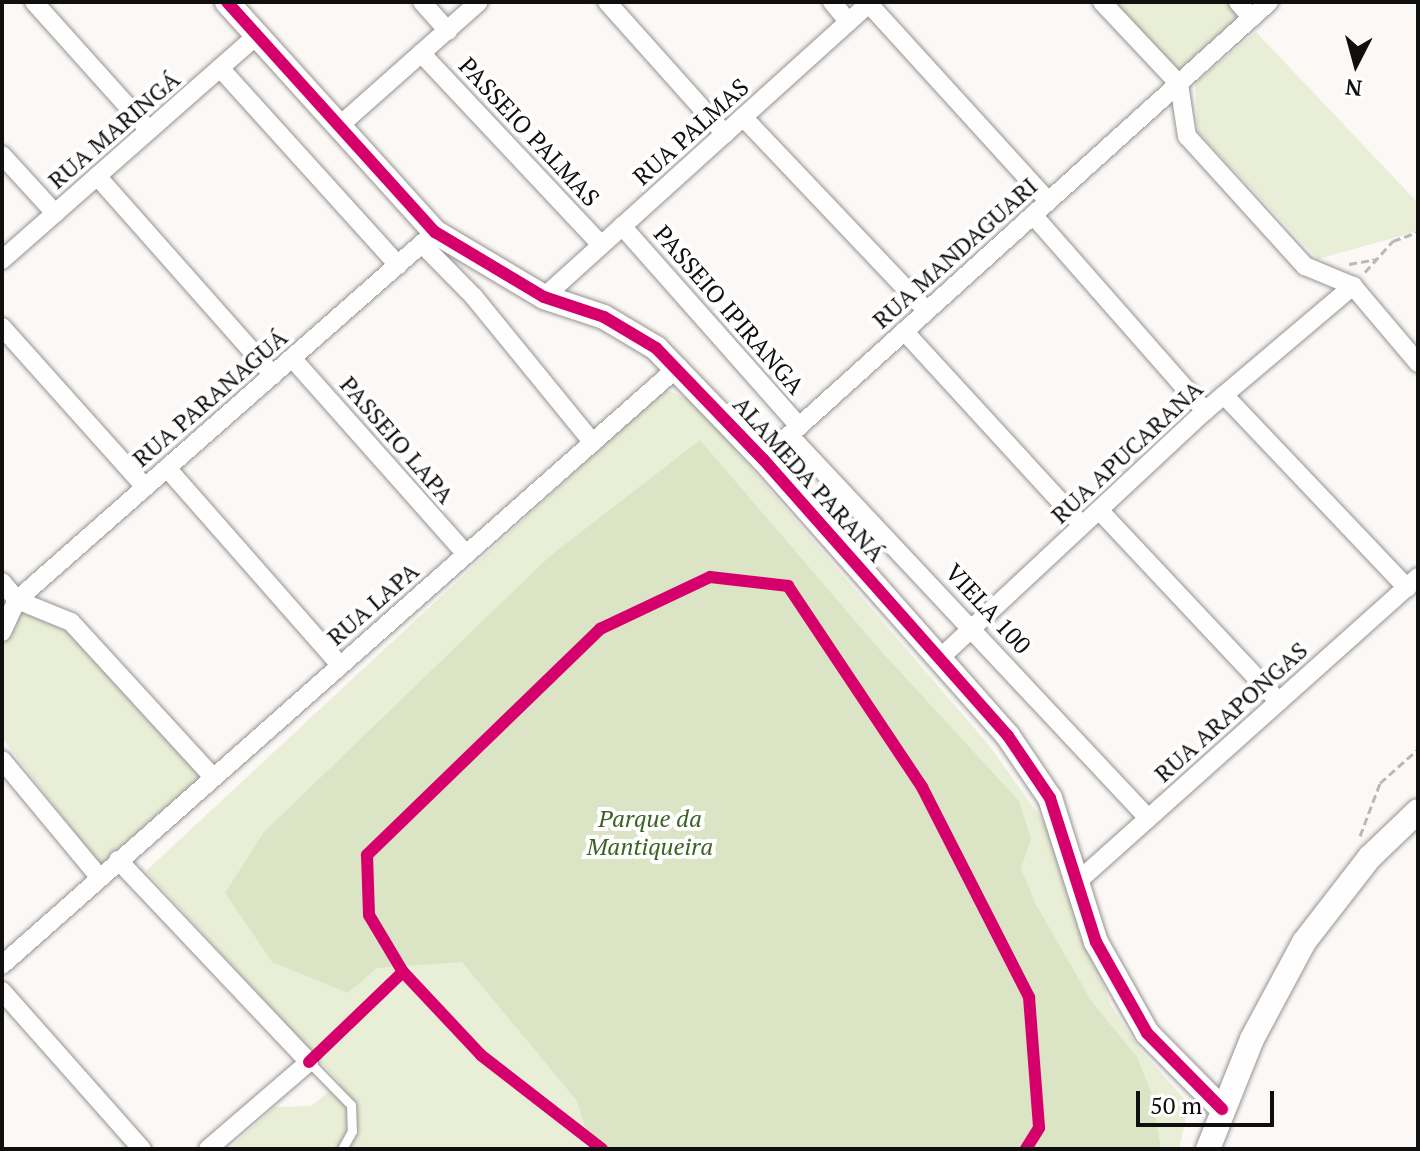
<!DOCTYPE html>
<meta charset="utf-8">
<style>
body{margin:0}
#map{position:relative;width:1420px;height:1151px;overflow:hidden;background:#fbf8f5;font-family:"PT Serif",serif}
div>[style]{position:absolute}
.green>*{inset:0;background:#e9eed6}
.forest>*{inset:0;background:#dbe5c5}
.path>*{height:3px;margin-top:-1.5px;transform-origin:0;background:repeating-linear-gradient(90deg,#b9b8b8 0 8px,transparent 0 12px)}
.roads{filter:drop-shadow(0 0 2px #959493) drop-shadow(0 0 2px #959493)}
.service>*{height:9px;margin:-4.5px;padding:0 4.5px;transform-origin:4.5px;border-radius:4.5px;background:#fefefe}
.minor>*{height:18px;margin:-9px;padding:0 9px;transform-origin:9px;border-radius:9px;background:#fefefe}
.tertiary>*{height:24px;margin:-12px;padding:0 12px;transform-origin:12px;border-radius:12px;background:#fefefe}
.cycleway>*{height:12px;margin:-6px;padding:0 6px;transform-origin:6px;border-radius:6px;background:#d6006c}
span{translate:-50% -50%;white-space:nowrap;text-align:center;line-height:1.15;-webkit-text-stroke:8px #fff;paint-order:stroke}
.street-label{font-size:24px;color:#0f0f0f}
.park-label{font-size:24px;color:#3c6224;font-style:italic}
.frame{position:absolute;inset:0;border:4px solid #0f0f0f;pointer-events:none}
.north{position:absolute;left:1316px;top:24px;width:80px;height:80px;-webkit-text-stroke:6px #fff;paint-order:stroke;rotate:186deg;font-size:22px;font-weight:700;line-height:32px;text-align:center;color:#0f0f0f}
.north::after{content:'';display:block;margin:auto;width:28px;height:36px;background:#0f0f0f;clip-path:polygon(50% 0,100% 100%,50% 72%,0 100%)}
.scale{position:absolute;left:1136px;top:1091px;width:138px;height:36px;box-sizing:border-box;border:4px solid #0f0f0f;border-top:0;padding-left:10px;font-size:24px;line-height:28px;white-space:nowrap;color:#0f0f0f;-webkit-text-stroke:6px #fff;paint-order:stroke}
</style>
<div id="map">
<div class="green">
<div style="clip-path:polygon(1110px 2px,1228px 2px,1241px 17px,1180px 76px)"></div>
<div style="clip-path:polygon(1256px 32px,1418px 203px,1418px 231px,1318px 259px,1198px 132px,1195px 83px)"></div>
<div style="clip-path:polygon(664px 389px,693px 401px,988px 744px,1054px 836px,1110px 1004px,1138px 1047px,1189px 1104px,1179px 1149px,229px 1149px,275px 1107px,311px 1106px,340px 1083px,146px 871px)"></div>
<div style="clip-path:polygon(22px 607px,67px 629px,202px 777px,101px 866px,2px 738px,2px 648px)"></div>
</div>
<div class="forest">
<div style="clip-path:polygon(700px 440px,880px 650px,1019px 801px,1031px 839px,1021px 868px,1035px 903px,1092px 1002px,1137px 1057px,1151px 1092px,1161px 1149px,592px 1149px,577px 1101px,462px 962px,377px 968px,348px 993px,272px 962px,225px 893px,264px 832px,550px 556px)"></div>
</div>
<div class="path">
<div style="left:1349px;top:264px;width:28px;rotate:-10deg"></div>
<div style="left:1365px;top:272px;width:42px;rotate:-47.9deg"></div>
<div style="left:1393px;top:241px;width:27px;rotate:-20deg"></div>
<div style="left:1360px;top:836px;width:57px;rotate:-69.3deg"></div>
<div style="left:1380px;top:783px;width:51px;rotate:-41.8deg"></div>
</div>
<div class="roads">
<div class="service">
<div style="left:309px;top:1062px;width:60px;rotate:45.7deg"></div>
<div style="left:351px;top:1105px;width:26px;rotate:88deg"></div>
<div style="left:352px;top:1131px;width:21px;rotate:119deg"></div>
</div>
<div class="minor">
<div style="left:34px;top:2px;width:172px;rotate:48.1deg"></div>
<div style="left:422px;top:2px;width:39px;rotate:48deg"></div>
<div style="left:607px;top:2px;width:177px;rotate:48.2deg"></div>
<div style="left:832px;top:2px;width:26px;rotate:50deg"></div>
<div style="left:1102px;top:2px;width:112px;rotate:46.8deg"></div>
<div style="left:1179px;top:84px;width:53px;rotate:81.3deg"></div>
<div style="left:1187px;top:136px;width:176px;rotate:47.8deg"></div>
<div style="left:1305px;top:266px;width:52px;rotate:22.6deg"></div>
<div style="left:1353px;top:286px;width:101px;rotate:49.8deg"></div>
<div style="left:1238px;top:2px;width:21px;rotate:49deg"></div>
<div style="left:869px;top:4px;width:266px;rotate:47.7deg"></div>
<div style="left:421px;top:53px;width:263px;rotate:46.8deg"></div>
<div style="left:220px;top:68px;width:266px;rotate:47.9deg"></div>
<div style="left:743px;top:117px;width:267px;rotate:46.5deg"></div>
<div style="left:338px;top:127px;width:188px;rotate:-41.6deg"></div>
<div style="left:2px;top:155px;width:79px;rotate:47.6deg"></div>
<div style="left:97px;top:176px;width:266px;rotate:48.5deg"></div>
<div style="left:1033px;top:215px;width:261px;rotate:48.7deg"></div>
<div style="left:622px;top:226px;width:267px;rotate:48.5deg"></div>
<div style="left:422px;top:244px;width:74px;rotate:45.5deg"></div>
<div style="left:474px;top:297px;width:188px;rotate:50.8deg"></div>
<div style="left:2px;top:260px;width:340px;rotate:-41.4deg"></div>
<div style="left:544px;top:297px;width:440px;rotate:-42.1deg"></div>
<div style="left:2px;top:327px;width:215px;rotate:48.2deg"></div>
<div style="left:904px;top:331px;width:263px;rotate:47.5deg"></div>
<div style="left:292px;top:358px;width:262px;rotate:48.4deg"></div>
<div style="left:1224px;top:395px;width:266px;rotate:46.5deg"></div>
<div style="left:789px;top:435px;width:525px;rotate:46.85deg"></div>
<div style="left:763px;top:459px;width:682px;rotate:-42.09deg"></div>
<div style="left:167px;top:468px;width:262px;rotate:48.7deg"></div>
<div style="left:1099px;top:510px;width:263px;rotate:46.8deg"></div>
<div style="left:2px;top:582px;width:23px;rotate:50deg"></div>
<div style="left:17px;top:600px;width:58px;rotate:22.2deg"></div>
<div style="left:71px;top:622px;width:210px;rotate:47.5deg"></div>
<div style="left:2px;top:632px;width:35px;rotate:-65deg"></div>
<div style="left:17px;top:600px;width:557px;rotate:-41.36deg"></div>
<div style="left:939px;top:659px;width:364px;rotate:-43deg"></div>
<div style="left:1205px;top:411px;width:194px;rotate:-40.2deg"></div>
<div style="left:2px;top:760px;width:152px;rotate:50.3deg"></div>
<div style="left:118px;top:860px;width:278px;rotate:46.6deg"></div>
<div style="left:309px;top:1062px;width:133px;rotate:139.3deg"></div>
<div style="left:1076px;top:883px;width:459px;rotate:-41.8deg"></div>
<div style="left:2px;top:965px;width:903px;rotate:-41.5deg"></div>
<div style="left:2px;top:991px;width:211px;rotate:48.5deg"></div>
</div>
<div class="tertiary">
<div style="left:227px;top:2px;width:310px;rotate:47.9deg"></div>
<div style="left:435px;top:232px;width:127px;rotate:30.8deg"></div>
<div style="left:544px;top:297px;width:63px;rotate:18.4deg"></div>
<div style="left:604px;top:317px;width:61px;rotate:30.8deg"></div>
<div style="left:656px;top:348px;width:154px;rotate:46.1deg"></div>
<div style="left:763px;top:459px;width:370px;rotate:48.5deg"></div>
<div style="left:1008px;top:736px;width:75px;rotate:55.9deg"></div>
<div style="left:1050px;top:798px;width:151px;rotate:72.3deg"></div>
<div style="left:1096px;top:942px;width:104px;rotate:60.7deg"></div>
<div style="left:1147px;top:1033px;width:107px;rotate:45.4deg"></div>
<div style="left:1208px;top:1149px;width:118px;rotate:-68.2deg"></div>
<div style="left:1252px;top:1039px;width:110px;rotate:-61.8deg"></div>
<div style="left:1304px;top:942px;width:108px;rotate:-52.2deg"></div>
<div style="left:1370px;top:857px;width:66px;rotate:-43.8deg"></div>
</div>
</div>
<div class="cycleway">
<div style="left:227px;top:2px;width:310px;rotate:47.9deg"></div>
<div style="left:435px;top:232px;width:127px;rotate:30.8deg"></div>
<div style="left:544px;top:297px;width:63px;rotate:18.4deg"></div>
<div style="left:604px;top:317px;width:61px;rotate:30.8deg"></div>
<div style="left:656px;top:348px;width:154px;rotate:46.1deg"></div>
<div style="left:763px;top:459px;width:370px;rotate:48.5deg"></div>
<div style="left:1008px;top:736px;width:75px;rotate:55.9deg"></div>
<div style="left:1050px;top:798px;width:151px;rotate:72.3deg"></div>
<div style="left:1096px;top:942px;width:104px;rotate:60.7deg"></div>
<div style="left:1147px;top:1033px;width:107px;rotate:45.4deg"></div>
<div style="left:309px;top:1062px;width:130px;rotate:-43.8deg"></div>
<div style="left:602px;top:1149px;width:153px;rotate:-142.2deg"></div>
<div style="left:481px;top:1055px;width:114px;rotate:-133.2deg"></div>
<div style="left:403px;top:972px;width:66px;rotate:-120.8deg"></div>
<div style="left:369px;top:915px;width:60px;rotate:-91.9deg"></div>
<div style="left:367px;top:855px;width:325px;rotate:-44.1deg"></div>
<div style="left:600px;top:629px;width:122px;rotate:-25.3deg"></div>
<div style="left:710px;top:577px;width:79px;rotate:6.6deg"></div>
<div style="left:788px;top:586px;width:242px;rotate:56.3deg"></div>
<div style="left:922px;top:787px;width:236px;rotate:63deg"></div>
<div style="left:1029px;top:997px;width:131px;rotate:85.6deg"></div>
<div style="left:1039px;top:1128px;width:25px;rotate:122deg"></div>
</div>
<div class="street-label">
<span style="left:114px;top:130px;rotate:-41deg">RUA MARINGÁ</span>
<span style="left:529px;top:132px;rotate:47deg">PASSEIO PALMAS</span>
<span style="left:691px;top:132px;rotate:-42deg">RUA PALMAS</span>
<span style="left:955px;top:253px;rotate:-42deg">RUA MANDAGUARI</span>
<span style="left:729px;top:310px;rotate:49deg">PASSEIO IPIRANGA</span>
<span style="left:210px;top:398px;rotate:-41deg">RUA PARANAGUÁ</span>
<span style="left:397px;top:440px;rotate:49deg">PASSEIO LAPA</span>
<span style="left:1127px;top:452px;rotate:-43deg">RUA APUCARANA</span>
<span style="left:809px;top:479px;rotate:48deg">ALAMEDA PARANÁ</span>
<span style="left:373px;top:604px;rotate:-41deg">RUA LAPA</span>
<span style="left:988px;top:609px;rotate:47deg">VIELA 100</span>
<span style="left:1231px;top:712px;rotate:-42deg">RUA ARAPONGAS</span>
</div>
<div class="park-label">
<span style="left:650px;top:833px">Parque da<br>Mantiqueira</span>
</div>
<div class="frame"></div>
<div class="north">N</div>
<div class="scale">50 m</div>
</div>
